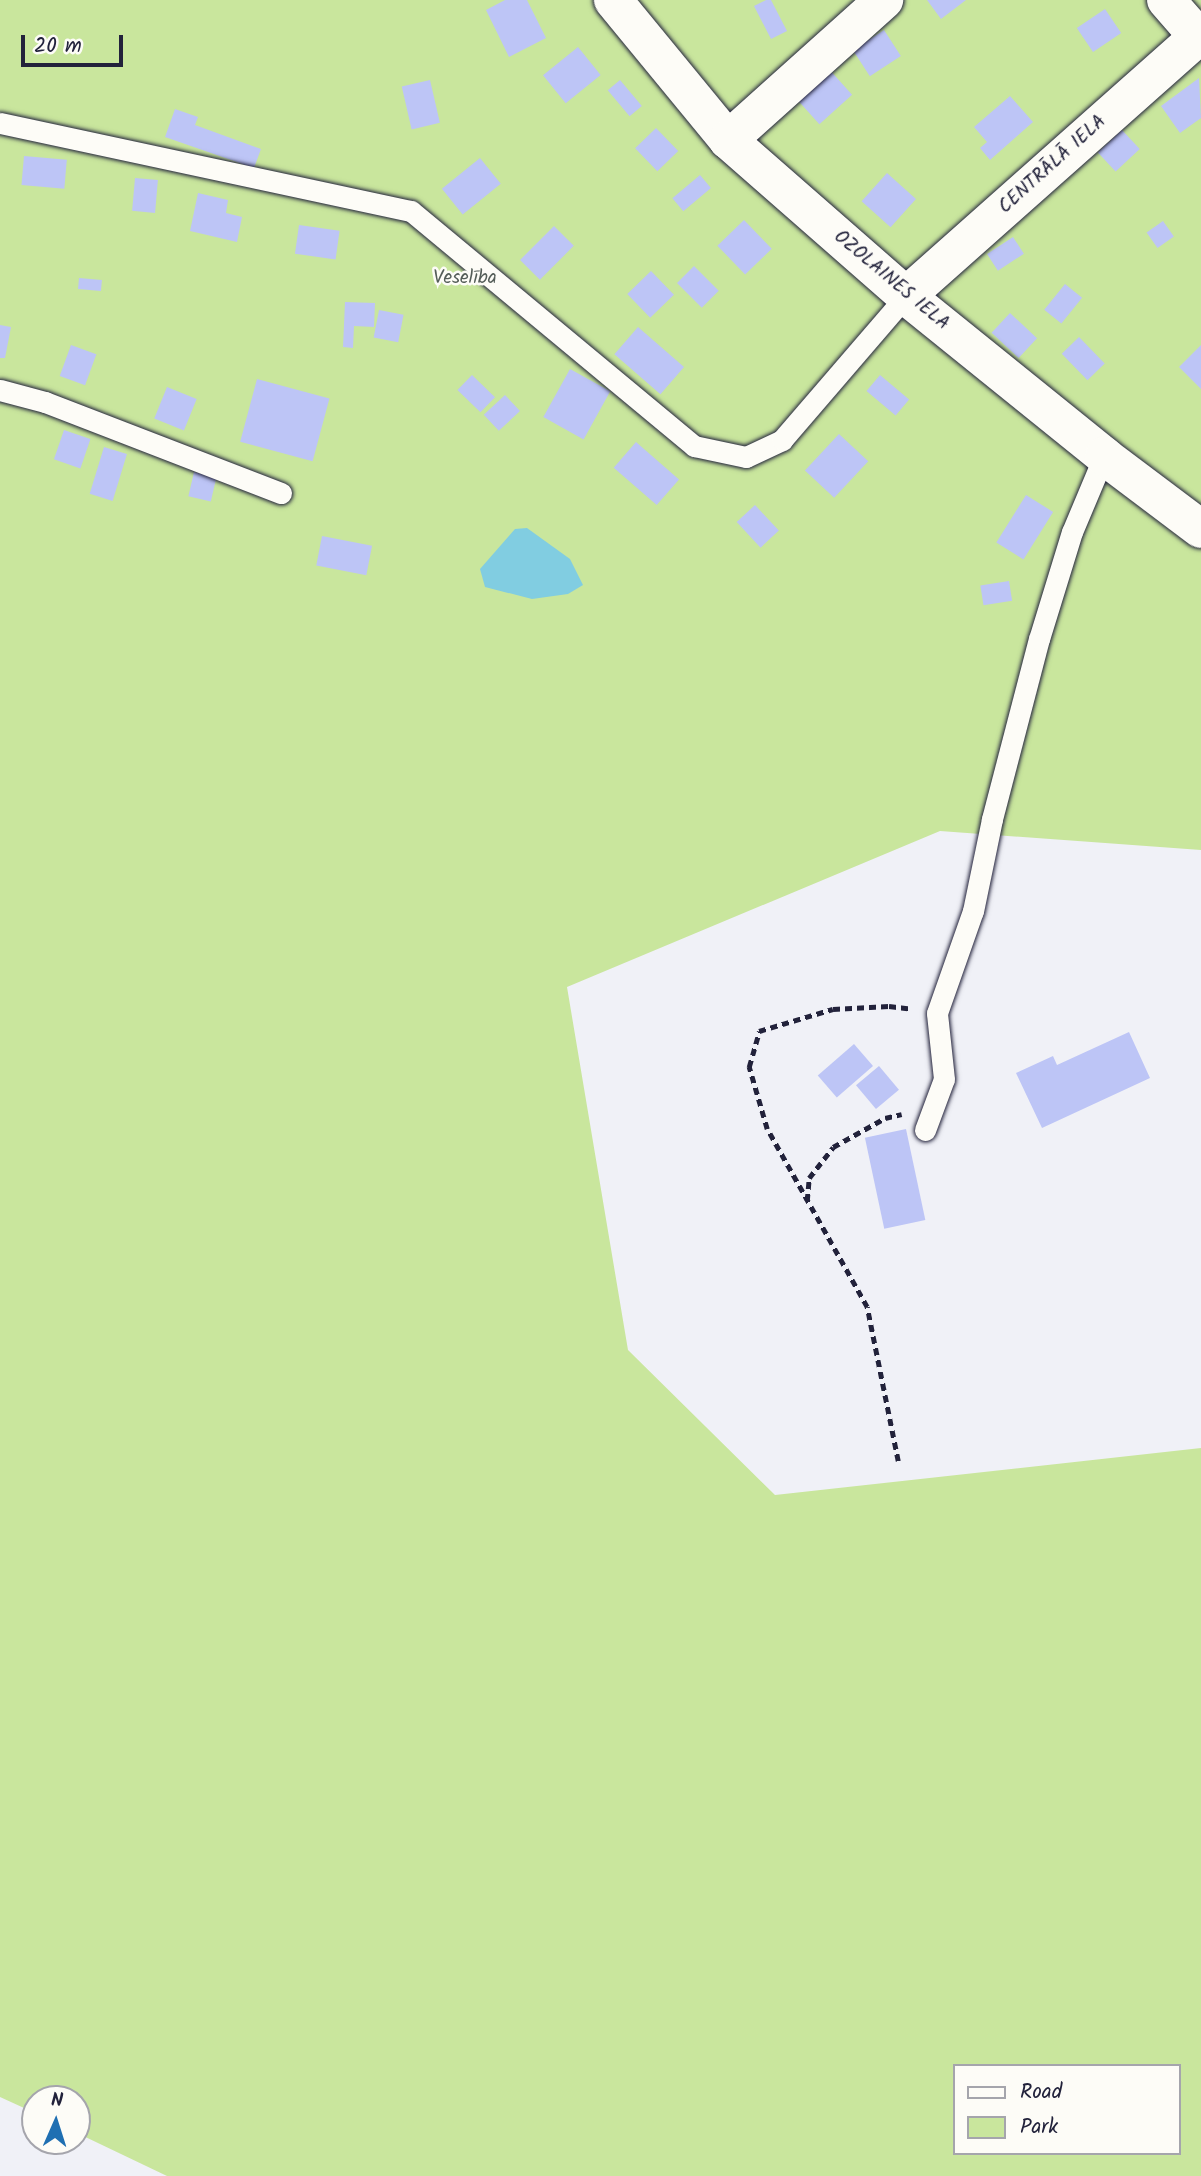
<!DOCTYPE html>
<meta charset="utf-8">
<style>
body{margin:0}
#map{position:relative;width:1201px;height:2176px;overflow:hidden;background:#f0f1f7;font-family:Kalam,sans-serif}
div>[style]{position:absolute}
.green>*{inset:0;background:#c9e69d}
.water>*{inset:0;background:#81cde1}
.building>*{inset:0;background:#bdc5f6;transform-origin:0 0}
.path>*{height:4.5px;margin-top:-2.25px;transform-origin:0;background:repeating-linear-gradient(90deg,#22223b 0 7px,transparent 0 12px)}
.roads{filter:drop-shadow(0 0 2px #22223b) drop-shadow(0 0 2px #22223b)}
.service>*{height:21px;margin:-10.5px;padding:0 10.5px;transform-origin:10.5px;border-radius:10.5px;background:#fdfcf7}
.minor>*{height:38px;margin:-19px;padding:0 19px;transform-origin:19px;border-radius:19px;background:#fdfcf7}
span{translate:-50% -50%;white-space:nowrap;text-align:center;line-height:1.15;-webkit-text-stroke:5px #fdfcf7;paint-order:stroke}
.street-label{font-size:19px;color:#22223b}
.park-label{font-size:19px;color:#545d58}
.legend{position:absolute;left:953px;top:2064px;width:228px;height:91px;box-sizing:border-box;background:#fdfcf7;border:2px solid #a5a5ac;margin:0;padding:9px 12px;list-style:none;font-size:21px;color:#22223b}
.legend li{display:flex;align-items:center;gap:14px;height:35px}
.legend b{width:35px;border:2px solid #a5a5ac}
.north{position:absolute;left:21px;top:2085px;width:70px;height:70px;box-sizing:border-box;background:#fdfcf7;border:2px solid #a5a5ac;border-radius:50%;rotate:3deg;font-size:19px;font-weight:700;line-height:28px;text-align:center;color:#22223b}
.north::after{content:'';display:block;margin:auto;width:24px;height:32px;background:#1f6fb2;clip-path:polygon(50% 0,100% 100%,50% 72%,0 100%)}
.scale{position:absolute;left:21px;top:35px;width:102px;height:32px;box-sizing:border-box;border:4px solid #22223b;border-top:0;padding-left:9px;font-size:21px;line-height:24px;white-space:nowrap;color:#22223b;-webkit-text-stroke:5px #fdfcf7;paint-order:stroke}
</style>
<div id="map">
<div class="green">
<div style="clip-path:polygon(evenodd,0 0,1201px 0,1201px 850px,940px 831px,567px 987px,628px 1350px,775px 1495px,1201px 1448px,1201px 2176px,167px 2176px,77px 2133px,77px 2099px,35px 2099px,35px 2113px,0 2097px,0 0,954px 2066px,1178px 2066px,1178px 2153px,954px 2153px,954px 2066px)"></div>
</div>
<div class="water">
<div style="clip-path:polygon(527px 528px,570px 559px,583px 585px,568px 594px,532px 599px,485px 587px,480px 569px,515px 529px)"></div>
</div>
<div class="building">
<div style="clip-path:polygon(505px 0,527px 0,546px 38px,509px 57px,486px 10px)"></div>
<div style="clip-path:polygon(766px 0,771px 0,787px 31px,771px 39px,754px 6px)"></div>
<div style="clip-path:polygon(927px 0,966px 0,941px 19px)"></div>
<div style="left:1105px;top:9px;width:29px;height:34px;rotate:56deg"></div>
<div style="left:884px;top:30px;width:31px;height:37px;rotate:57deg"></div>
<div style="left:578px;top:47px;width:36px;height:45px;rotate:51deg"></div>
<div style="left:828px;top:68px;width:36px;height:44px;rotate:48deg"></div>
<div style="clip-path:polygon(1199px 78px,1201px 118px,1180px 133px,1161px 106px)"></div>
<div style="left:430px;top:80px;width:44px;height:29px;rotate:77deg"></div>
<div style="left:620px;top:80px;width:34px;height:16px;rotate:50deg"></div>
<div style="clip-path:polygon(1010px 96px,1033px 122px,990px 160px,980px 148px,987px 142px,974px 127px)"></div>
<div style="clip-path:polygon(175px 109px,198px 117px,195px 125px,261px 149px,254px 168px,165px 137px)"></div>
<div style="left:656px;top:128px;width:32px;height:29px;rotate:46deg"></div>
<div style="left:1122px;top:130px;width:26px;height:33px;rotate:47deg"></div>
<div style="left:24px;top:156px;width:43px;height:29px;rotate:5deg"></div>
<div style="left:480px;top:158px;width:33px;height:49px;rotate:51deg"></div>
<div style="left:887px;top:173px;width:39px;height:38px;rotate:42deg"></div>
<div style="left:700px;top:175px;width:17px;height:36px;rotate:50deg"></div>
<div style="left:135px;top:178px;width:23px;height:33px;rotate:5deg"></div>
<div style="clip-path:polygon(198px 193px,228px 200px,226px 213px,242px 217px,237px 242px,190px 231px)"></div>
<div style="left:744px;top:220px;width:40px;height:37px;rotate:46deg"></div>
<div style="left:1163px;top:221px;width:19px;height:20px;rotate:55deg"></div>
<div style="left:299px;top:225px;width:41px;height:29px;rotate:8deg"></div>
<div style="left:554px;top:226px;width:28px;height:48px;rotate:45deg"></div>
<div style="left:1013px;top:237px;width:20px;height:31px;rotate:57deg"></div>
<div style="left:694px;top:266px;width:35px;height:24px;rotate:45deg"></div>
<div style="left:651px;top:271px;width:33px;height:33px;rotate:46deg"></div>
<div style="left:79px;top:278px;width:23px;height:11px;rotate:5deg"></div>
<div style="left:1065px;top:284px;width:22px;height:33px;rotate:39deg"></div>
<div style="clip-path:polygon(345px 302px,375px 303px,374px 327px,354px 326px,353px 348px,343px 347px)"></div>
<div style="left:379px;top:310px;width:25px;height:28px;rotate:11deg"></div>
<div style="left:1010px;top:313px;width:37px;height:27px;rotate:43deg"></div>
<div style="clip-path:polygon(0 325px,11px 327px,5px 358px,0 358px)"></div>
<div style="left:638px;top:327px;width:61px;height:36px;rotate:41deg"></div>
<div style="left:1079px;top:337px;width:37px;height:24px;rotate:46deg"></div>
<div style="left:71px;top:345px;width:27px;height:33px;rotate:20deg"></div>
<div style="clip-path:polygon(1201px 345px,1201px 389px,1179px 367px)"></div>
<div style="left:570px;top:369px;width:46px;height:55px;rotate:29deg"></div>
<div style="left:472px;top:375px;width:32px;height:21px;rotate:44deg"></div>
<div style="left:880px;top:375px;width:38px;height:21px;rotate:40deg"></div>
<div style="left:257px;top:379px;width:75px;height:65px;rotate:15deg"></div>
<div style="left:167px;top:387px;width:32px;height:34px;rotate:22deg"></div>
<div style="left:505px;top:395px;width:22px;height:29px;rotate:47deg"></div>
<div style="left:64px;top:430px;width:28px;height:31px;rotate:19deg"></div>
<div style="left:839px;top:434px;width:40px;height:50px;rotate:43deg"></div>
<div style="left:636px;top:442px;width:57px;height:34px;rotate:41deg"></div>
<div style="left:104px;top:447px;width:24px;height:49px;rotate:17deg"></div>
<div style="left:194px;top:472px;width:23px;height:25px;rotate:13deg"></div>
<div style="left:1026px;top:495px;width:32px;height:56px;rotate:32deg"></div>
<div style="left:755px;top:505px;width:35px;height:25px;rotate:47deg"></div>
<div style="left:322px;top:536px;width:51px;height:30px;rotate:11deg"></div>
<div style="left:1009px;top:581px;width:20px;height:29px;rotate:81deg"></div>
<div style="clip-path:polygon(1129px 1032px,1150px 1078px,1042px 1128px,1016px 1073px,1053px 1056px,1057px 1065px)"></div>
<div style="left:854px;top:1044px;width:29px;height:48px;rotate:49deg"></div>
<div style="left:879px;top:1066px;width:31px;height:30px;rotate:50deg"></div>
<div style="left:906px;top:1129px;width:93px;height:42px;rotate:78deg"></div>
</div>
<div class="path">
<div style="left:807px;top:1201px;width:23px;rotate:-85deg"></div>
<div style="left:809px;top:1178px;width:39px;rotate:-52deg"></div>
<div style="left:833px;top:1147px;width:60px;rotate:-29.1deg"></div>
<div style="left:885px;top:1118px;width:17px;rotate:-13deg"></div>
<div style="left:898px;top:1461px;width:157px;rotate:-101.4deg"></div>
<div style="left:867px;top:1307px;width:204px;rotate:-119.3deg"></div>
<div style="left:767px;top:1129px;width:65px;rotate:-106.2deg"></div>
<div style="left:749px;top:1067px;width:37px;rotate:-74deg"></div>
<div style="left:759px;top:1031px;width:77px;rotate:-16.6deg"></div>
<div style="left:833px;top:1009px;width:56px;rotate:-3.1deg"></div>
<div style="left:889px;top:1006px;width:23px;rotate:7deg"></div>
</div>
<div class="roads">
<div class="service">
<div style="left:0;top:123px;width:420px;rotate:12.1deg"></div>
<div style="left:411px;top:211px;width:368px;rotate:39.7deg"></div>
<div style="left:694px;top:446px;width:53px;rotate:11.9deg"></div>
<div style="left:746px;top:457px;width:40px;rotate:-25deg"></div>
<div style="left:782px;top:440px;width:190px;rotate:-49.3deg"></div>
<div style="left:0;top:390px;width:47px;rotate:14.9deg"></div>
<div style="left:45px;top:402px;width:253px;rotate:21.1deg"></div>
<div style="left:925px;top:1130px;width:54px;rotate:-69.6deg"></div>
<div style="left:944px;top:1079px;width:66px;rotate:-96.1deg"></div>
<div style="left:937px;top:1013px;width:108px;rotate:-70.6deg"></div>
<div style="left:973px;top:911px;width:94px;rotate:-78.3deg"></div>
<div style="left:992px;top:819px;width:186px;rotate:-75.4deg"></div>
<div style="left:1039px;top:639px;width:112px;rotate:-72.9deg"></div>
<div style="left:1072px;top:532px;width:82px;rotate:-67.2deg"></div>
</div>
<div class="minor">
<div style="left:613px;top:0;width:181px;rotate:50.6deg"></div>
<div style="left:728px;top:140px;width:237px;rotate:41.2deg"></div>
<div style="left:906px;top:296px;width:255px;rotate:38.9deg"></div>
<div style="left:1104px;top:456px;width:121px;rotate:37deg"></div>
<div style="left:1166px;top:0;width:53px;rotate:48.8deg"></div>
<div style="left:728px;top:140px;width:210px;rotate:-41.9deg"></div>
<div style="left:906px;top:296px;width:395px;rotate:-41.6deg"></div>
</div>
</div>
<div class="street-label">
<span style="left:1053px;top:165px;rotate:-42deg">CENTRĀLĀ IELA</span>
<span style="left:891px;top:281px;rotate:40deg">OZOLAINES IELA</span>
</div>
<div class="park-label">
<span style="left:465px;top:279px">Veselība</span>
</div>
<ul class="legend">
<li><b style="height:9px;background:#fdfcf7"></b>Road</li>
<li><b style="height:19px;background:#c9e69d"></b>Park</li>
</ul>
<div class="north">N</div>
<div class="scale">20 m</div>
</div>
